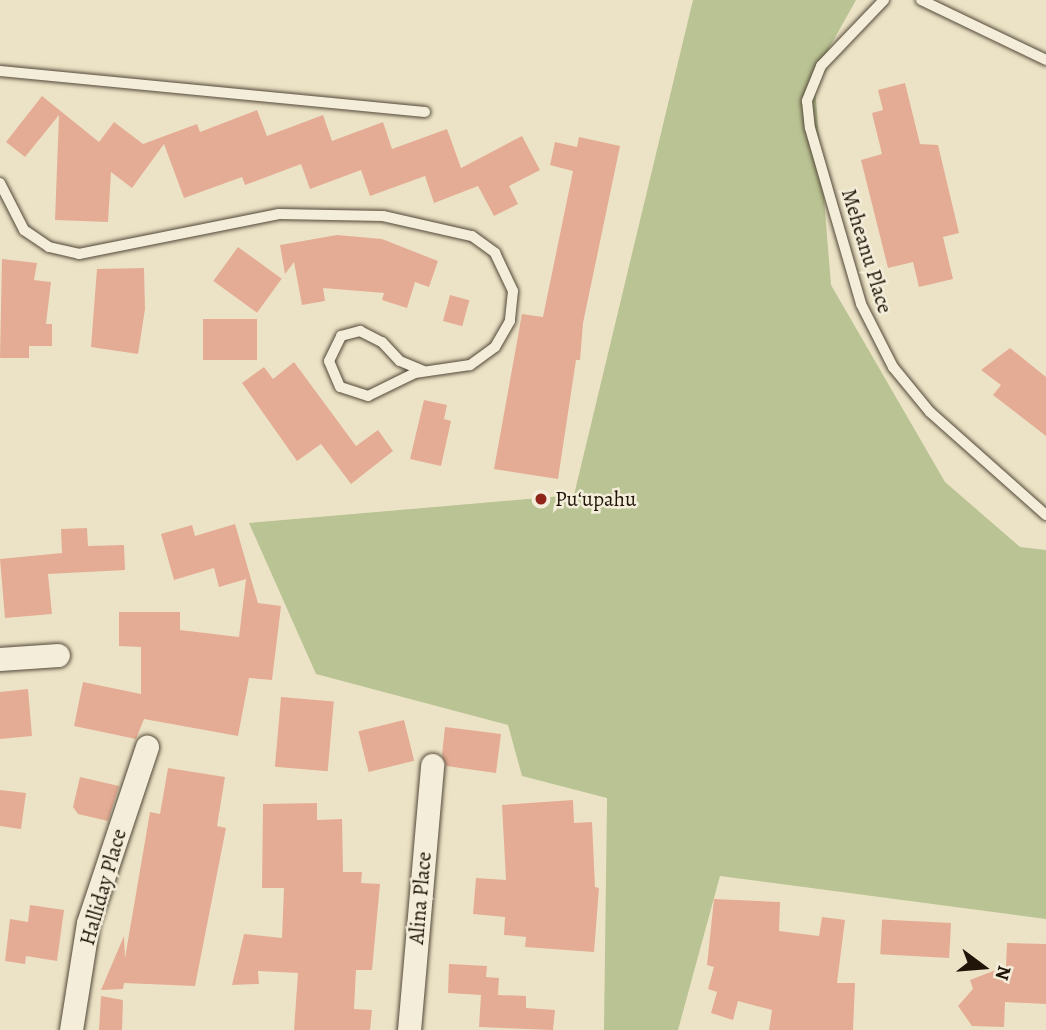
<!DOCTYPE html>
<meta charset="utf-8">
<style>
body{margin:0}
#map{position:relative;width:1046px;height:1030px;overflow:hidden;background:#ece3c6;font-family:Alegreya,serif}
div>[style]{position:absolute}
.green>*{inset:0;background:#bac393}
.building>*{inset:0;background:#e5ac95;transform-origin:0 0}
.roads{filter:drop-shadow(0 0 2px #534838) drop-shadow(0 0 2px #534838)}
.lane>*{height:10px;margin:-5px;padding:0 5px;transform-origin:5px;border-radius:5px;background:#f3edda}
.street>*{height:23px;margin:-11.5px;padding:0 11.5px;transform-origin:11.5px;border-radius:11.5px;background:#f3edda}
.dots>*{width:19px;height:19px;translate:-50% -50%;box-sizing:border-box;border:4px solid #f3edda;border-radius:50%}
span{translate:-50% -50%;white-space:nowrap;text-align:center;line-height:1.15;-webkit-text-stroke:5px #f3edda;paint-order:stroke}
.street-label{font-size:21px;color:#201508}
.poi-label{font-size:21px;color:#201508}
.left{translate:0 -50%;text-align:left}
.north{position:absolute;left:948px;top:932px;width:70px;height:70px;-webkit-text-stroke:5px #f3edda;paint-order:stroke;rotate:106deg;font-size:19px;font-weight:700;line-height:28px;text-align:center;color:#201508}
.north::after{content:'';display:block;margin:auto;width:24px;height:32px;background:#201508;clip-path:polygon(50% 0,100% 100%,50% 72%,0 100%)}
</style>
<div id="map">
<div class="green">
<div style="clip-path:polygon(693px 0,856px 0,814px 75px,831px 285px,945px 482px,1020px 547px,1046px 550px,1046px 919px,720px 876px,678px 1030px,604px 1030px,607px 798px,522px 776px,508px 725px,316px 674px,249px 523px,574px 495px)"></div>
</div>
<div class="building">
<div style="clip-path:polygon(905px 83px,920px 144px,938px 145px,959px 233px,943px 237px,953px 279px,919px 287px,913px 262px,888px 268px,861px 160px,882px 154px,872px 113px,883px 110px,878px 90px)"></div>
<div style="clip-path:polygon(42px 96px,99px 142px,114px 122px,143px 144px,197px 124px,200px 132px,257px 110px,267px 136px,323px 115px,332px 141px,383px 122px,392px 149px,447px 129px,461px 168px,522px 136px,540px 170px,509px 186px,518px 204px,494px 216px,478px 186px,434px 203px,425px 176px,370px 196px,361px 170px,310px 189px,301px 164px,245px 185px,242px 177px,184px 198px,164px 144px,132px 188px,111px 172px,108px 222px,55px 220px,59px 115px,25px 157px,6px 142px)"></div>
<div style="clip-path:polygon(579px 137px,620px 146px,583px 323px,580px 360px,576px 360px,558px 479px,494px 469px,522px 314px,543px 317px,573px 171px,550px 165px,555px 142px,577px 147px)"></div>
<div style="clip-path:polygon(337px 235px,382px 239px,438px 261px,429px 287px,415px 282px,407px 308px,382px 300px,384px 293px,323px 288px,325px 301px,302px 305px,294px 262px,285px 274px,280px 245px)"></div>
<div style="left:238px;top:247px;width:54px;height:42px;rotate:36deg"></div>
<div style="clip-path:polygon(2px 259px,37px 263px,34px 280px,51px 282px,46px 324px,52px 324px,52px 346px,29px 346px,29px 358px,0 358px)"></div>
<div style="clip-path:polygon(144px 268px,145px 309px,138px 354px,91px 347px,97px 269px)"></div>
<div style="left:450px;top:295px;width:20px;height:27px;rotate:15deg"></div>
<div style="left:257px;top:319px;width:41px;height:54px;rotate:90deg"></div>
<div style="clip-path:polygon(1010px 348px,1046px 377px,1046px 436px,993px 395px,1001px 385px,981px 370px)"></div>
<div style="clip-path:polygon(294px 362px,356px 446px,378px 430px,393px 451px,351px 484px,321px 444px,297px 461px,242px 383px,264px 367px,273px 379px)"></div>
<div style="clip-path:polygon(424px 400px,447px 405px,444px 419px,451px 421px,441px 466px,410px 459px)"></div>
<div style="clip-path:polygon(235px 524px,258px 603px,281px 606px,272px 680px,249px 678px,238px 736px,144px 719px,136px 739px,74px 726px,83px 682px,141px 694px,141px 647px,119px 646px,119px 612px,180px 612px,180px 630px,239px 637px,246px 579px,219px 587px,214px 568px,174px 580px,161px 534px,192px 525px,195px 536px)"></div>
<div style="clip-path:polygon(87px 528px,88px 546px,124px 545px,125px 570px,48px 574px,52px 614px,5px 618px,0 559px,62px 553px,61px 529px)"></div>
<div style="clip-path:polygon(28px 689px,32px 736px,0 739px,0 692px)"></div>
<div style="left:281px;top:697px;width:53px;height:70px;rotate:5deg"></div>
<div style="left:404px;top:720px;width:42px;height:47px;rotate:76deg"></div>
<div style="clip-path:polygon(445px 727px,501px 734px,496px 773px,446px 766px,442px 755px)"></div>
<div style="clip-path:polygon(168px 768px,225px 777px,217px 826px,226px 828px,195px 986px,124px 983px,123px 989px,101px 990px,124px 936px,125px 958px,150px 812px,160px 814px)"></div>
<div style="clip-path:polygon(80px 777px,119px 786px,108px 821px,78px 814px,73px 807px)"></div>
<div style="clip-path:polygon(0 790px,26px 793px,21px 829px,0 826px)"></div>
<div style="clip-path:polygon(573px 800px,574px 823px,592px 822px,595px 887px,599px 888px,594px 952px,525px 947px,526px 937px,504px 935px,505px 917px,473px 914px,476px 878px,506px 880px,502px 805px)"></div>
<div style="clip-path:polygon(317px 803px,317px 820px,342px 819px,343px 872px,362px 872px,361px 883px,380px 884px,372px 970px,356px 970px,354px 1009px,372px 1010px,370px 1030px,294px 1030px,298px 973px,258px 971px,259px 984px,232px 985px,244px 934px,282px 938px,284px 888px,262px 888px,263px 804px)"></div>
<div style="clip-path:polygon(714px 899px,780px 902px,779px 931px,819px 936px,822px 917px,845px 920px,837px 983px,855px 983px,853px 1030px,769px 1030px,772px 1010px,738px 1001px,733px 1020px,711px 1013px,717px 992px,708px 989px,714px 967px,707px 965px)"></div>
<div style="clip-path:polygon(30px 905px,64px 910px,57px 961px,26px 956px,25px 964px,5px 961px,10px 919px,28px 922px)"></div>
<div style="left:951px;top:923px;width:35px;height:69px;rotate:93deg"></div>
<div style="clip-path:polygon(1007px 943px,1046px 944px,1046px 1004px,1005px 1002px,1004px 1027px,972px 1026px,958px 1006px,973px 989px,970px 980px,1006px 966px)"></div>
<div style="clip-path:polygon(449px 964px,487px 966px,486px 977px,499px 978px,498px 995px,526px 996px,526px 1008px,555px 1010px,553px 1030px,479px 1027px,481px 995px,448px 993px)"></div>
<div style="clip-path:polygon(101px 996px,123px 1000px,122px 1030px,99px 1030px)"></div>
</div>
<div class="roads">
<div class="lane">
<div style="left:884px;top:0;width:91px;rotate:133.7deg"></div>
<div style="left:821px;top:66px;width:38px;rotate:112deg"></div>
<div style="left:807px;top:101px;width:27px;rotate:84deg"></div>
<div style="left:810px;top:128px;width:183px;rotate:73.8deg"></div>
<div style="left:861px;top:304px;width:71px;rotate:63.1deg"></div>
<div style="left:893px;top:367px;width:58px;rotate:50.6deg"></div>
<div style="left:930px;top:412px;width:155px;rotate:41.6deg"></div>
<div style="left:921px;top:0;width:139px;rotate:25.6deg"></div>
<div style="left:0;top:71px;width:427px;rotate:5.5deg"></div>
<div style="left:0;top:183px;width:53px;rotate:62.9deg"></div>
<div style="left:24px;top:230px;width:30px;rotate:34deg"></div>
<div style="left:49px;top:247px;width:31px;rotate:13deg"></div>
<div style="left:79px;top:254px;width:204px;rotate:-11.3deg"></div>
<div style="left:279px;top:214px;width:104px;rotate:1.1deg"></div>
<div style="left:383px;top:216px;width:91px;rotate:12.7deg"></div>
<div style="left:472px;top:236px;width:29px;rotate:36deg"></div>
<div style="left:495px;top:253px;width:42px;rotate:64.7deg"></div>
<div style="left:513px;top:291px;width:30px;rotate:96deg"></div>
<div style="left:510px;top:321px;width:30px;rotate:120deg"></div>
<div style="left:495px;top:347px;width:31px;rotate:144deg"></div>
<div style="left:470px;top:365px;width:56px;rotate:171.7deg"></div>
<div style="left:415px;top:373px;width:52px;rotate:153.9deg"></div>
<div style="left:368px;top:396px;width:29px;rotate:-162deg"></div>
<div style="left:340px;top:387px;width:28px;rotate:-113deg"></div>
<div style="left:329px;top:361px;width:28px;rotate:-64deg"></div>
<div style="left:341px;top:336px;width:20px;rotate:-15deg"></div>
<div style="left:360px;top:331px;width:25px;rotate:27deg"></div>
<div style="left:382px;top:342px;width:26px;rotate:47deg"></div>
<div style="left:400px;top:361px;width:26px;rotate:23deg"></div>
</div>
<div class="street">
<div style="left:0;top:659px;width:58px;rotate:-3.9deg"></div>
<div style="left:71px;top:1030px;width:108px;rotate:-81deg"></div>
<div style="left:88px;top:923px;width:186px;rotate:-71.5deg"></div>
<div style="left:409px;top:1030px;width:266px;rotate:-85deg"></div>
</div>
</div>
<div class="dots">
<div style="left:541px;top:499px;background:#8f2418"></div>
</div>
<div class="street-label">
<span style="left:867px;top:251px;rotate:73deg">Meheanu Place</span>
<span style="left:103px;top:887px;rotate:-74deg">Halliday Place</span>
<span style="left:420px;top:898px;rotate:-85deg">Alina Place</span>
</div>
<div class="poi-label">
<span class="left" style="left:555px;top:499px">Puʻupahu</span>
</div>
<div class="north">N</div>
</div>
